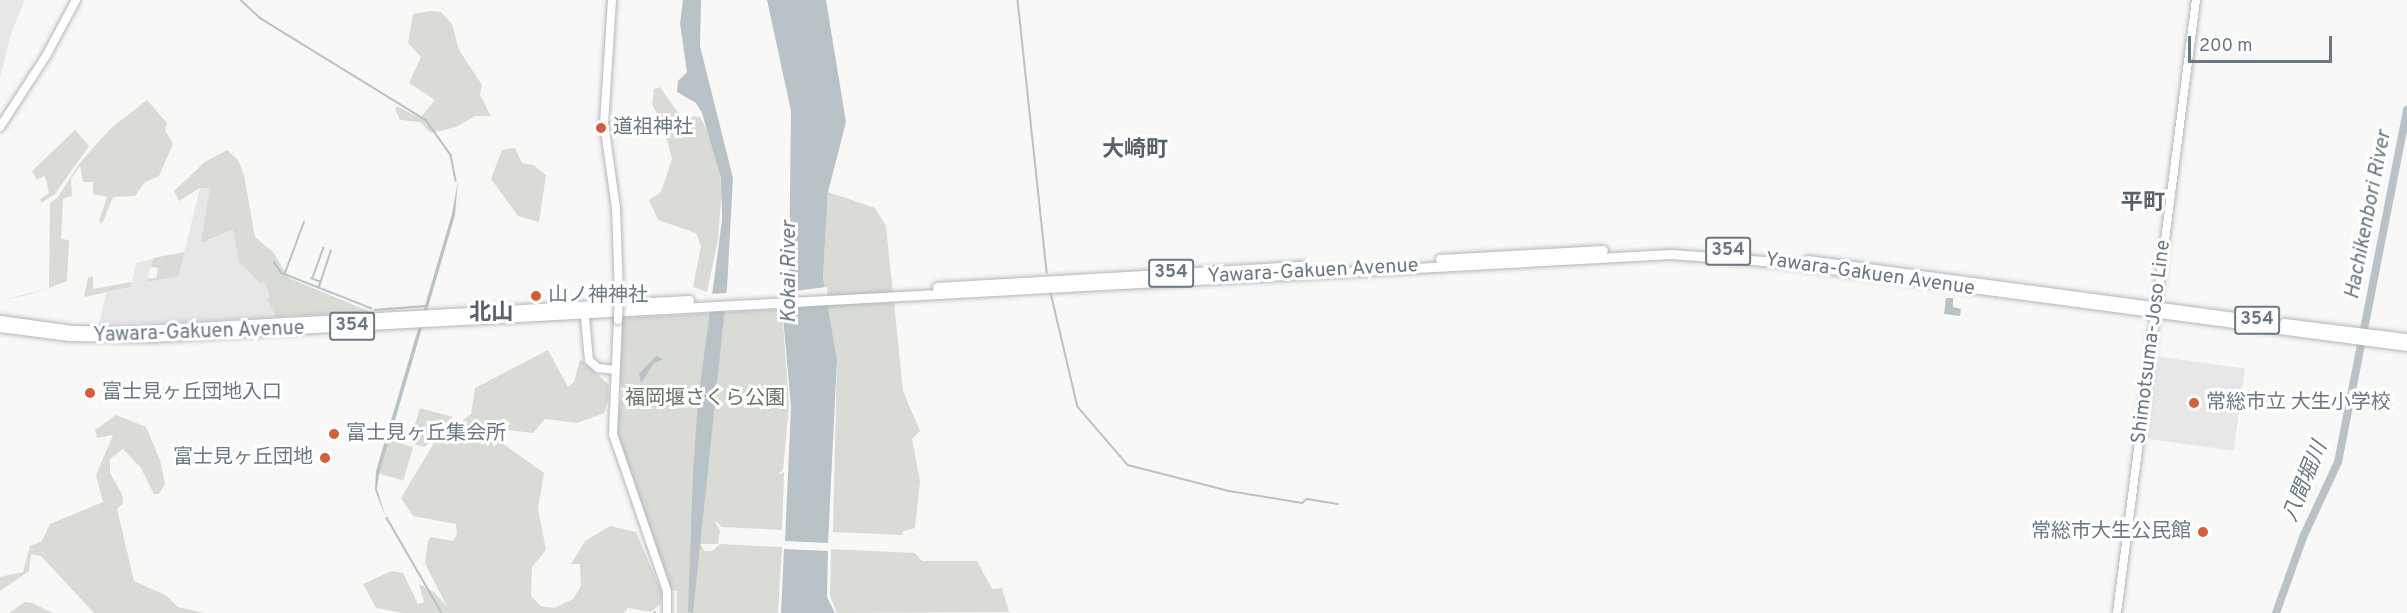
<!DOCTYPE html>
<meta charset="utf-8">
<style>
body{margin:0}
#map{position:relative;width:2407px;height:613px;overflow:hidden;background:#f8f8f6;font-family:Overpass,"Noto Sans JP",sans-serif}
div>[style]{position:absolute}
.built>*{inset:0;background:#e6e7e6;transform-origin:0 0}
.green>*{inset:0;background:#d8dcd5;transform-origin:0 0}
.water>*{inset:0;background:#b9c3c7}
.pier>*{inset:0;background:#f8f8f6;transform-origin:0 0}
.stream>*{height:1.5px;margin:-0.75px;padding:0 0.75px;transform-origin:0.75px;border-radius:0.75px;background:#b9c3c7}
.river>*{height:8px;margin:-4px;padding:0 4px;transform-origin:4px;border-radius:4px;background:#b9c3c7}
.roads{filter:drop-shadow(0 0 2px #b2b7bc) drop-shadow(0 0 2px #b2b7bc)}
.secondary>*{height:8px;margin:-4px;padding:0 4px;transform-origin:4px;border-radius:4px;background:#fff}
.trunk>*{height:9px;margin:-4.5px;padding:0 4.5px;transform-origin:4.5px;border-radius:4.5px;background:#fff}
.bridges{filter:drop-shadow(0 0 2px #b2b7bc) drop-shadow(0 0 2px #b2b7bc)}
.secondary-bridge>*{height:8px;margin:-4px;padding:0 4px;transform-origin:4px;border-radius:4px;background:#fff}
.dots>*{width:16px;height:16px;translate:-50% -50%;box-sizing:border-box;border:3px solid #fff;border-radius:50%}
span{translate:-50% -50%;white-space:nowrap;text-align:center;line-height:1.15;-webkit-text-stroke:6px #fff;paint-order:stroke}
.shield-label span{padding:2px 4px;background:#fff;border:2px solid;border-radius:4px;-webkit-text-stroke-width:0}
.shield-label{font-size:18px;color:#6a7884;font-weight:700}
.poi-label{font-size:20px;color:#6a7884}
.left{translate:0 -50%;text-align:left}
.right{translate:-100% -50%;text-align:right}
.street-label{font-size:20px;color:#6a7884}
.park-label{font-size:20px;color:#677664}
.water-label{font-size:21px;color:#66787f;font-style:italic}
.quarter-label{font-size:22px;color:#576169;font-weight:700}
.scale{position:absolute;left:2188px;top:36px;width:144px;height:27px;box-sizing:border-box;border:3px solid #6a7884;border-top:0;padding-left:8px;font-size:18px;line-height:21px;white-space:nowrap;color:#6a7884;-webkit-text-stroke:4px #fff;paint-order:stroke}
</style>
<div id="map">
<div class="built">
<div style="clip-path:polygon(0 0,25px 0,12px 31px,0 77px)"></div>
<div style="clip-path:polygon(200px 188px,210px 188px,208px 241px,233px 230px,265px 282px,270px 297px,267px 301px,276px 317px,99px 325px,106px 293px,131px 287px,136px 263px,152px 259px,147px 282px,169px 277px,185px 249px)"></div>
<div style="left:2155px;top:356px;width:91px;height:83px;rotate:8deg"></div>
</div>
<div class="green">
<div style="clip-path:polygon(431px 11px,441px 12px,452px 24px,459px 50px,482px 85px,480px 95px,491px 116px,475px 116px,456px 127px,431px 133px,420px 122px,400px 120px,395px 109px,397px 106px,420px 118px,435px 100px,409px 83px,421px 57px,408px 43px,413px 14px)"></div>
<div style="clip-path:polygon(660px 87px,686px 124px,693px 116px,700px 117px,711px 137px,722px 184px,718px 240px,707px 292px,693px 287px,701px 246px,696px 233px,658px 220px,649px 200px,661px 192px,672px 159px,664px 128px,652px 104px,654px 89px)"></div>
<div style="clip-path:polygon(147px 100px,167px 123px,165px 130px,173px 144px,159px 176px,145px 182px,135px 196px,113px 197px,102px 224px,99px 221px,107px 197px,93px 194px,93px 182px,83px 182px,80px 166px,71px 179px,72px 196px,63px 199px,61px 239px,69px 240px,67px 281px,49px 288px,26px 295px,0 301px,49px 288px,50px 203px,58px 197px,79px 164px,110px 129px)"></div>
<div style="clip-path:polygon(75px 130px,89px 146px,55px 194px,41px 203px,40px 199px,49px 193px,46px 179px,44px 176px,37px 180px,32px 171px)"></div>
<div style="clip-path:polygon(515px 148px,522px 163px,533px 165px,546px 175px,539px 222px,518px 216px,491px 179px,502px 150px)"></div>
<div style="clip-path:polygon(227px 150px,238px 160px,244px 175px,255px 237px,273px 252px,289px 278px,371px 312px,276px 317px,267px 300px,270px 297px,265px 282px,260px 283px,239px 261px,233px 230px,201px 243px,210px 188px,200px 188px,179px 201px,174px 191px,205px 162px)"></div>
<div style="clip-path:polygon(828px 192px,875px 208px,886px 226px,903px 391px,920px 431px,912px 439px,920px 481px,915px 528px,903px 531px,902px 535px,833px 532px,837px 360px,823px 277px)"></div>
<div style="clip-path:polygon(184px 252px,179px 276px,147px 282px,148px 278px,156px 278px,158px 268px,150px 267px,153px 258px)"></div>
<div style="clip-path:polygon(93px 276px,93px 289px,132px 282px,131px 287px,84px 297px,88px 278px)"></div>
<div style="clip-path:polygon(782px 309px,789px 406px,783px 470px,777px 475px,784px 472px,782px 530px,722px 527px,714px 519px,720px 531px,718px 544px,700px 544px,705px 551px,712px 551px,720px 544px,782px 547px,778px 613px,677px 613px,677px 591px,668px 589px,620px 451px,616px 427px,623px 388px,618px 379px,622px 318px)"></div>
<div style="clip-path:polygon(548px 350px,568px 387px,574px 382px,580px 359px,609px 385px,608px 401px,604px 413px,577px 423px,545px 419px,533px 433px,508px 430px,502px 443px,544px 473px,538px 509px,546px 550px,532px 567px,531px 596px,541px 606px,554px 608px,573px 599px,581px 586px,580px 564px,571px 564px,585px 541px,610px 526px,636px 532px,662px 593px,660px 604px,651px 612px,628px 608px,624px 613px,402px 613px,376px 608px,363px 584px,391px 571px,403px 573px,418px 604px,424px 602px,419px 584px,434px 592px,447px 607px,425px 563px,428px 541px,431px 537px,453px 541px,457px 534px,456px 524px,413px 516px,401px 498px,434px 443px,471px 414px,475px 388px)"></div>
<div style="clip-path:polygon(420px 408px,453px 417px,425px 447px,409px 443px)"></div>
<div style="clip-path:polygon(116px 415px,146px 427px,160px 460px,165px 484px,159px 494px,154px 494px,141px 468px,123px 449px,110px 459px,110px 473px,122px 494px,123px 503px,117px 509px,134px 581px,167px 596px,178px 607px,204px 613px,94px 613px,41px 556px,31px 554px,29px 571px,0 591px,0 577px,23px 572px,30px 546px,42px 541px,50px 524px,103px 502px,96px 475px,113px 435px,97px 438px,95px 430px)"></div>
<div style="left:389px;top:440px;width:25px;height:35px;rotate:16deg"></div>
<div style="clip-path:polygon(831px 549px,915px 553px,922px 561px,977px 561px,992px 589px,1002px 588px,1009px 612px,837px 613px,830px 596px)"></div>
<div style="clip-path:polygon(25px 602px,32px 603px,53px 613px,9px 613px)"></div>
</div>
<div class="water">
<div style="clip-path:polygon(683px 0,701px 0,700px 46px,733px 178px,727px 288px,693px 613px,688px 612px,693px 473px,698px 401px,722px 220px,721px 178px,702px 113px,696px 103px,677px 92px,678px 81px,687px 72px,680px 23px)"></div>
<div style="clip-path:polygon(767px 0,826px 0,846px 122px,828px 192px,823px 277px,837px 360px,828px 543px,785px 541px,791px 407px,783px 317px,789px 277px,791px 111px)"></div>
<div style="clip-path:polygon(458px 180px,455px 215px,379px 475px,377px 489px,386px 518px,375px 490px,376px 471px,452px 214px)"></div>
<div style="clip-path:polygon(1946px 298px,1953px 298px,1953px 307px,1961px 309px,1960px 316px,1944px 314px)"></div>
<div style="clip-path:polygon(656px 356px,663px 359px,654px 363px,641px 383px,639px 374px)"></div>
<div style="clip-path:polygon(784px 549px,828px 551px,827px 597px,835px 613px,781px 613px)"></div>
</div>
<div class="pier">
<div style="left:827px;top:287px;width:17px;height:43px;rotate:83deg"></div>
<div style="clip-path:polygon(729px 293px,727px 310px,706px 311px,708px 294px)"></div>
</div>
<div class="stream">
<div style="left:241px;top:0;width:26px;rotate:43deg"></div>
<div style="left:260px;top:18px;width:195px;rotate:31.6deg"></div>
<div style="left:426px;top:120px;width:43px;rotate:54.5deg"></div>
<div style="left:451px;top:155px;width:26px;rotate:79deg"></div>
<div style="left:1018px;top:0;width:274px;rotate:83.9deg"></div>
<div style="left:274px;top:262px;width:14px;rotate:54deg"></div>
<div style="left:282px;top:273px;width:96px;rotate:21.5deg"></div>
<div style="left:285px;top:273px;width:54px;rotate:-69.6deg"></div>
<div style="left:320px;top:282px;width:9px;rotate:-159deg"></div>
<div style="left:312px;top:279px;width:33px;rotate:-70deg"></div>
<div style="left:319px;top:287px;width:38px;rotate:-72deg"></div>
<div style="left:1051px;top:293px;width:117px;rotate:76.7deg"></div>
<div style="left:1078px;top:407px;width:77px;rotate:49.2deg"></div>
<div style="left:1128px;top:465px;width:104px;rotate:14.4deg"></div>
<div style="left:1229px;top:491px;width:74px;rotate:9.3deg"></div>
<div style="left:1302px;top:503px;width:6px;rotate:-39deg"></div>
<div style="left:1307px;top:499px;width:31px;rotate:9deg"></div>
<div style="left:375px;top:310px;width:50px;rotate:-4.6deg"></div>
<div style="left:387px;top:518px;width:110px;rotate:59.9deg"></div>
<div style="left:654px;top:613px;width:1px;rotate:-45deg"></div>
</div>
<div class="river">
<div style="left:2276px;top:613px;width:83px;rotate:-70.3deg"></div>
<div style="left:2304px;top:535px;width:81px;rotate:-65deg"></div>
<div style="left:2338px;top:462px;width:359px;rotate:-78.9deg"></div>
</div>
<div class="roads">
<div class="secondary">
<div style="left:612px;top:0;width:123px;rotate:93.7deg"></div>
<div style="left:604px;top:123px;width:86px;rotate:82deg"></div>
<div style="left:616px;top:208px;width:85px;rotate:88deg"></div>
<div style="left:0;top:127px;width:85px;rotate:-57.1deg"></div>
<div style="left:46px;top:56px;width:64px;rotate:-61.8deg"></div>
<div style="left:584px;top:308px;width:52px;rotate:84.5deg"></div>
<div style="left:589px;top:360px;width:12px;rotate:42deg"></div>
<div style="left:598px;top:368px;width:16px;rotate:7deg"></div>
<div style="left:618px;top:320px;width:114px;rotate:92.5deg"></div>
<div style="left:613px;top:434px;width:166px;rotate:71deg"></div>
<div style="left:667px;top:591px;width:22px;rotate:90deg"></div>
<div style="left:2117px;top:613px;width:618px;rotate:-82.66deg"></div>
</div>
<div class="trunk">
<div style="left:1440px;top:259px;width:163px;rotate:-3.2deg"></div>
<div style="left:1808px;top:260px;width:439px;rotate:7.6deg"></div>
<div style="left:937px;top:287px;width:367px;rotate:-3.3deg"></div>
<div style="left:0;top:320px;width:72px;rotate:8deg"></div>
<div style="left:71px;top:330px;width:51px;rotate:1.1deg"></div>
<div style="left:122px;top:331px;width:568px;rotate:-3.13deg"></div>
<div style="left:2284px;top:323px;width:124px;rotate:7deg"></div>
<div style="left:0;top:327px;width:70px;rotate:7.4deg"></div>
<div style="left:69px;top:336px;width:80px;rotate:0.7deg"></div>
<div style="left:149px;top:337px;width:1524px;rotate:-3.12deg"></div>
<div style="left:1671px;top:254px;width:107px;rotate:4.3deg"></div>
<div style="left:1778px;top:262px;width:635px;rotate:7.61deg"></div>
</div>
</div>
<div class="bridges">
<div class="secondary-bridge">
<div style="left:618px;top:320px;width:27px;rotate:-88deg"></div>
</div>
</div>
<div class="dots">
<div style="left:601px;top:128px;background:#d35e3a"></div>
<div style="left:536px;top:296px;background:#d35e3a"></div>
<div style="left:90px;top:393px;background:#d35e3a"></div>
<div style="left:2194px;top:403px;background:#d35e3a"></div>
<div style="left:334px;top:434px;background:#d35e3a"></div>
<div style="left:325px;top:458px;background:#d35e3a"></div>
<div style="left:2203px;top:532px;background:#d35e3a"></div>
</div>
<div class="shield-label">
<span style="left:1728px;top:251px">354</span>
<span style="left:1171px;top:273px">354</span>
<span style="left:2257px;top:320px">354</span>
<span style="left:352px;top:326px">354</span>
</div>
<div class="poi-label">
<span class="left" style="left:613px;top:128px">道祖神社</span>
<span class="left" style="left:548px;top:296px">山ノ神神社</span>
<span class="left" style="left:102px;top:393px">富士見ヶ丘団地入口</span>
<span class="left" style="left:2206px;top:403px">常総市立 大生小学校</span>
<span class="left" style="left:346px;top:434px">富士見ヶ丘集会所</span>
<span class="right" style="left:313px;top:458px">富士見ヶ丘団地</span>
<span class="right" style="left:2191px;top:532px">常総市大生公民館</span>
</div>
<div class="street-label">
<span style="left:1313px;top:272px;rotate:-3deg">Yawara-Gakuen Avenue</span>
<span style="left:1870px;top:275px;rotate:8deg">Yawara-Gakuen Avenue</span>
<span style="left:199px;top:333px;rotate:-2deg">Yawara-Gakuen Avenue</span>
<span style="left:2152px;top:342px;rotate:-83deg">Shimotsuma-Joso Line</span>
</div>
<div class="park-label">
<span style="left:705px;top:399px">福岡堰さくら公園</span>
</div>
<div class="water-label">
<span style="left:2369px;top:215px;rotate:-79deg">Hachikenbori River</span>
<span style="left:790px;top:272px;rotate:-90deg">Kokai River</span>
<span style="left:2306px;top:482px;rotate:-68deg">八間堀川</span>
</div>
<div class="quarter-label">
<span style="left:1135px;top:151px">大崎町</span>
<span style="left:2143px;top:204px">平町</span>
<span style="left:491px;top:314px">北山</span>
</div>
<div class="scale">200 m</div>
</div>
